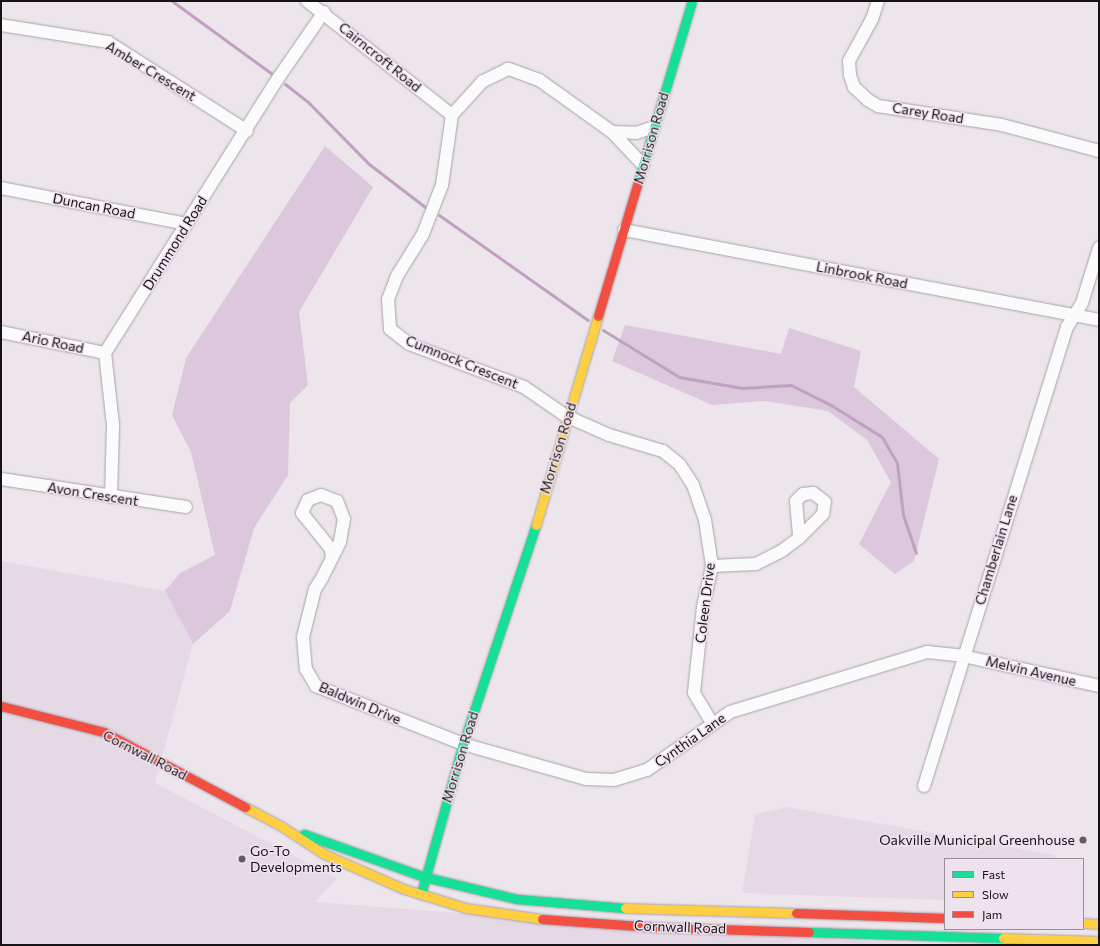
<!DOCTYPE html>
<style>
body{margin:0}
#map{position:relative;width:1100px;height:946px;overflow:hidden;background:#ece5ec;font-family:Commissioner,sans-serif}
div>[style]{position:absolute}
.built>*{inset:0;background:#e6d9e6}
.green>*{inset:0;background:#dcc7dc}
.stream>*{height:3px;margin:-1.5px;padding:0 1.5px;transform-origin:1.5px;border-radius:1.5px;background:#c1a1c1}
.roads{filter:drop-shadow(0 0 1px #a8a3a8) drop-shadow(0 0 1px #a8a3a8)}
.street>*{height:12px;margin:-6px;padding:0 6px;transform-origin:6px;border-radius:6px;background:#fcfbfc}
.fast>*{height:9px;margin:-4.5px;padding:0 4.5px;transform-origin:4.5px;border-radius:4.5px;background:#16e098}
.slow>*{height:9px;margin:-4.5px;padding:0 4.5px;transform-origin:4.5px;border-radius:4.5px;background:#ffcf43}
.jam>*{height:9px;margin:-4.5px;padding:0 4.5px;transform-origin:4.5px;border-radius:4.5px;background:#f24e42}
.dots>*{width:11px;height:11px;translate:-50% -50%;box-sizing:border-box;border:2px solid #efe2ef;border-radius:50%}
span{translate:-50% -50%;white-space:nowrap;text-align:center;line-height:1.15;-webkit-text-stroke:3px #efe2ef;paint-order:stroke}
.street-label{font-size:14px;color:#161216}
.poi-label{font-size:14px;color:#161216}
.right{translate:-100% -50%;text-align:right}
.left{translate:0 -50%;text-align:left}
.frame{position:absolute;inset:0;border:2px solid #161216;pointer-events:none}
.legend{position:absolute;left:944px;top:858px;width:140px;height:72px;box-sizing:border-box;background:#efe2ef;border:1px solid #988f98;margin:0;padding:5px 7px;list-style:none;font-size:12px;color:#161216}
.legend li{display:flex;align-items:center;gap:8px;height:20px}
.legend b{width:20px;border:1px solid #988f98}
</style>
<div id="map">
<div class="built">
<div style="clip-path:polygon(1px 561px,165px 591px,193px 644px,155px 783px,337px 878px,315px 902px,731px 934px,932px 945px,1px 945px)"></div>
<div style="clip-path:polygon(787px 807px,1055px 855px,1055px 859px,945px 859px,945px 900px,742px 893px,755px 814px)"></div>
</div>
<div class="green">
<div style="clip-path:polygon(325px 146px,373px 187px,299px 312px,308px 385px,290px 403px,288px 475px,254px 528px,230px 611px,193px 644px,165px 591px,180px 573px,215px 555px,191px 452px,172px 415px,186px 358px)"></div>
<div style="clip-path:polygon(625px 325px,781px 354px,789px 328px,861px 351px,854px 387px,939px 459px,914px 561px,895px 574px,859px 544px,891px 482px,867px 440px,828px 411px,765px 401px,712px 405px,612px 361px)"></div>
</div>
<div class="stream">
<div style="left:172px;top:1px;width:124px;rotate:36.1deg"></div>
<div style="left:285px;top:84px;width:31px;rotate:38deg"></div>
<div style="left:309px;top:103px;width:86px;rotate:45.5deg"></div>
<div style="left:369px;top:164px;width:71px;rotate:37.5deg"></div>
<div style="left:439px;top:215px;width:182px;rotate:35.2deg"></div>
<div style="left:603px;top:330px;width:89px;rotate:31.7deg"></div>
<div style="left:679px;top:377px;width:64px;rotate:9.9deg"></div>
<div style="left:742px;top:388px;width:49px;rotate:-3.5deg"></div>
<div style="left:791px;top:385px;width:45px;rotate:26.6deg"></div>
<div style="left:831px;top:405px;width:60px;rotate:32.1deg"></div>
<div style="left:882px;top:437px;width:30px;rotate:60deg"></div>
<div style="left:897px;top:463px;width:52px;rotate:83.4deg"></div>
<div style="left:903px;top:515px;width:40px;rotate:71.1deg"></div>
</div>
<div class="roads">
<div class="street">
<div style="left:307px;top:1px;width:184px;rotate:38.2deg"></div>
<div style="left:878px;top:1px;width:19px;rotate:108deg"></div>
<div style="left:872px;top:19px;width:48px;rotate:118.7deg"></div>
<div style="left:849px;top:61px;width:14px;rotate:86deg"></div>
<div style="left:850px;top:75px;width:13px;rotate:72deg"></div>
<div style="left:854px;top:87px;width:19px;rotate:43deg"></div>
<div style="left:868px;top:100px;width:12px;rotate:31deg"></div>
<div style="left:878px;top:106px;width:125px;rotate:8.7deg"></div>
<div style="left:1002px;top:125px;width:100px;rotate:15deg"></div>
<div style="left:1px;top:25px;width:108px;rotate:9deg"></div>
<div style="left:108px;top:42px;width:165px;rotate:32.6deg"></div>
<div style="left:612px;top:132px;width:24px;rotate:2deg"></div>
<div style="left:636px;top:133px;width:19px;rotate:-18deg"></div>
<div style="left:643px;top:165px;width:45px;rotate:-133.2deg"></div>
<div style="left:612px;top:132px;width:90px;rotate:-144.5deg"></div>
<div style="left:539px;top:80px;width:33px;rotate:-160deg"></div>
<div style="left:508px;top:69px;width:28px;rotate:154deg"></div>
<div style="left:483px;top:81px;width:46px;rotate:132.4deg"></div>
<div style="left:452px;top:115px;width:71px;rotate:98.1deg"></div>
<div style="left:442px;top:185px;width:53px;rotate:111.2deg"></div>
<div style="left:423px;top:234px;width:49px;rotate:121.8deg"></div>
<div style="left:397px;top:276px;width:25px;rotate:111deg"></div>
<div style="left:388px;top:299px;width:30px;rotate:86deg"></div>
<div style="left:390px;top:329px;width:24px;rotate:38deg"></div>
<div style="left:409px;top:344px;width:123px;rotate:20.5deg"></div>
<div style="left:524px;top:387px;width:51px;rotate:34.6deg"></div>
<div style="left:566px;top:416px;width:47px;rotate:23.8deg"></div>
<div style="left:609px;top:435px;width:56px;rotate:16.5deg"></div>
<div style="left:663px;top:451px;width:22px;rotate:39deg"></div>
<div style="left:680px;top:465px;width:24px;rotate:57deg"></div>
<div style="left:693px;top:485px;width:37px;rotate:71deg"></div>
<div style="left:705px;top:520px;width:47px;rotate:81.3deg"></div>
<div style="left:712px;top:566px;width:42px;rotate:102.4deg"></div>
<div style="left:703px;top:607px;width:86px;rotate:96deg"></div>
<div style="left:694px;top:693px;width:35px;rotate:59deg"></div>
<div style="left:1px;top:188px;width:189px;rotate:11deg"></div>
<div style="left:624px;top:230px;width:483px;rotate:10.7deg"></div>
<div style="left:1px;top:332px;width:106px;rotate:11.4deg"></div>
<div style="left:1px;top:479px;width:187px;rotate:8.6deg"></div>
<div style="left:111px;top:497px;width:72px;rotate:-88.4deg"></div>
<div style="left:113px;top:425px;width:72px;rotate:-96.3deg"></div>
<div style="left:105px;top:353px;width:326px;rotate:-57.8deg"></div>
<div style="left:279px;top:77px;width:79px;rotate:-55.3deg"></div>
<div style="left:332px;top:558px;width:9px;rotate:-96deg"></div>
<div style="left:331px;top:549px;width:46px;rotate:-128.9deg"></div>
<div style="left:302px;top:513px;width:14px;rotate:-65deg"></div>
<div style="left:308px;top:500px;width:14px;rotate:-21deg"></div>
<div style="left:321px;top:495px;width:17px;rotate:21deg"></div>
<div style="left:337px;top:501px;width:19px;rotate:69deg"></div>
<div style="left:344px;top:519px;width:23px;rotate:100deg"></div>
<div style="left:340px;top:542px;width:40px;rotate:116.6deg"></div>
<div style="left:322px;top:578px;width:13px;rotate:122deg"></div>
<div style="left:315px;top:589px;width:49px;rotate:104deg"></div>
<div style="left:303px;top:637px;width:32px;rotate:85deg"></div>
<div style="left:306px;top:669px;width:20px;rotate:60deg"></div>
<div style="left:316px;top:686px;width:158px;rotate:21.5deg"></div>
<div style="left:463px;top:744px;width:128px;rotate:15.9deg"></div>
<div style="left:586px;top:779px;width:28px;rotate:2deg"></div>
<div style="left:614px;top:780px;width:34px;rotate:-17deg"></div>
<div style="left:647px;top:770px;width:101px;rotate:-34.9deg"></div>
<div style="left:730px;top:712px;width:206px;rotate:-16.9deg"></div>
<div style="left:927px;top:652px;width:36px;rotate:6deg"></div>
<div style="left:963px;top:656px;width:139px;rotate:12.4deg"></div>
<div style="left:712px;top:566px;width:44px;rotate:-2.6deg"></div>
<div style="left:756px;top:564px;width:30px;rotate:-27deg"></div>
<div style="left:783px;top:550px;width:20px;rotate:-37deg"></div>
<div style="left:799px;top:538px;width:34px;rotate:-45deg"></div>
<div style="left:823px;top:514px;width:12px;rotate:-81deg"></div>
<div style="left:825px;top:502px;width:15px;rotate:-143deg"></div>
<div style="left:813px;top:493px;width:10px;rotate:174deg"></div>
<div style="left:803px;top:494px;width:10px;rotate:135deg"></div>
<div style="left:796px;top:501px;width:37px;rotate:85deg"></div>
<div style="left:924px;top:786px;width:481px;rotate:-72.7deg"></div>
<div style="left:1067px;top:327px;width:28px;rotate:-58deg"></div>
<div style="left:1082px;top:303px;width:58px;rotate:-72.8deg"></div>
</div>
<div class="fast">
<div style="left:638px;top:182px;width:189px;rotate:-73.4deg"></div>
<div style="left:304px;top:834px;width:128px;rotate:19.6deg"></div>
<div style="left:425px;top:877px;width:95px;rotate:13.4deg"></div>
<div style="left:517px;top:899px;width:108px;rotate:4.8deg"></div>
<div style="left:421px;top:894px;width:156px;rotate:-74.4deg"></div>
<div style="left:463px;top:744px;width:231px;rotate:-71.6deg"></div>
<div style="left:809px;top:932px;width:194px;rotate:1.8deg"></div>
</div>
<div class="slow">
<div style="left:536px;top:525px;width:218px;rotate:-73.5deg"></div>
<div style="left:245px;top:807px;width:41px;rotate:27.8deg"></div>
<div style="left:281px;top:826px;width:51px;rotate:33.1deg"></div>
<div style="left:324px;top:854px;width:87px;rotate:23.6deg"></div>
<div style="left:404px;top:889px;width:65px;rotate:17deg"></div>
<div style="left:466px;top:908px;width:77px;rotate:8.2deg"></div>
<div style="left:625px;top:908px;width:171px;rotate:1.7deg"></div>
<div style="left:1083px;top:923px;width:16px;rotate:4deg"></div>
<div style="left:1003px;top:938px;width:96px;rotate:1.8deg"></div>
</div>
<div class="jam">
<div style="left:598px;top:316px;width:140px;rotate:-73.4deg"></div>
<div style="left:1px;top:706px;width:106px;rotate:14.2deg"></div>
<div style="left:104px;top:732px;width:160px;rotate:28deg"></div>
<div style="left:796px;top:913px;width:149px;rotate:1.9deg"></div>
<div style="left:542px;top:919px;width:111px;rotate:4.1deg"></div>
<div style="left:653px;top:927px;width:156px;rotate:1.8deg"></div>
</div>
</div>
<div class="dots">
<div style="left:1083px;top:840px;background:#615c61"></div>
<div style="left:242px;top:859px;background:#615c61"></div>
</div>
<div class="street-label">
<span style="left:380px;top:57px;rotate:39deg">Cairncroft Road</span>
<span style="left:151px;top:71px;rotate:31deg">Amber Crescent</span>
<span style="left:928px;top:113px;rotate:9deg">Carey Road</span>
<span style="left:651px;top:138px;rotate:-74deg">Morrison Road</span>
<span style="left:94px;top:206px;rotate:11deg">Duncan Road</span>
<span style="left:175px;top:243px;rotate:-58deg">Drummond Road</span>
<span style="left:862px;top:275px;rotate:11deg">Linbrook Road</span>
<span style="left:53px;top:342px;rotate:12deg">Ario Road</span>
<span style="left:462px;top:362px;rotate:22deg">Cumnock Crescent</span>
<span style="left:558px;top:448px;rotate:-73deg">Morrison Road</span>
<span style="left:93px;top:494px;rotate:9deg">Avon Crescent</span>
<span style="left:996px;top:550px;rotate:-73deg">Chamberlain Lane</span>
<span style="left:705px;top:603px;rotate:-83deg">Coleen Drive</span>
<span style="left:1031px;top:671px;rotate:13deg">Melvin Avenue</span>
<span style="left:360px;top:703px;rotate:23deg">Baldwin Drive</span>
<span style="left:690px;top:740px;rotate:-35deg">Cynthia Lane</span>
<span style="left:145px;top:755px;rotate:27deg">Cornwall Road</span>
<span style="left:460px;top:757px;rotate:-73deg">Morrison Road</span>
<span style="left:680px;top:927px;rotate:2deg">Cornwall Road</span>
</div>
<div class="poi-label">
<span class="right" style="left:1075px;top:840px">Oakville Municipal Greenhouse</span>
<span class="left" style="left:250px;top:859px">Go-To<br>Developments</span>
</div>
<div class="frame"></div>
<ul class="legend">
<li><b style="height:5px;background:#16e098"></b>Fast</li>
<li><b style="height:5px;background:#ffcf43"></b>Slow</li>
<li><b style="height:5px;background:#f24e42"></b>Jam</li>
</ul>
</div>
